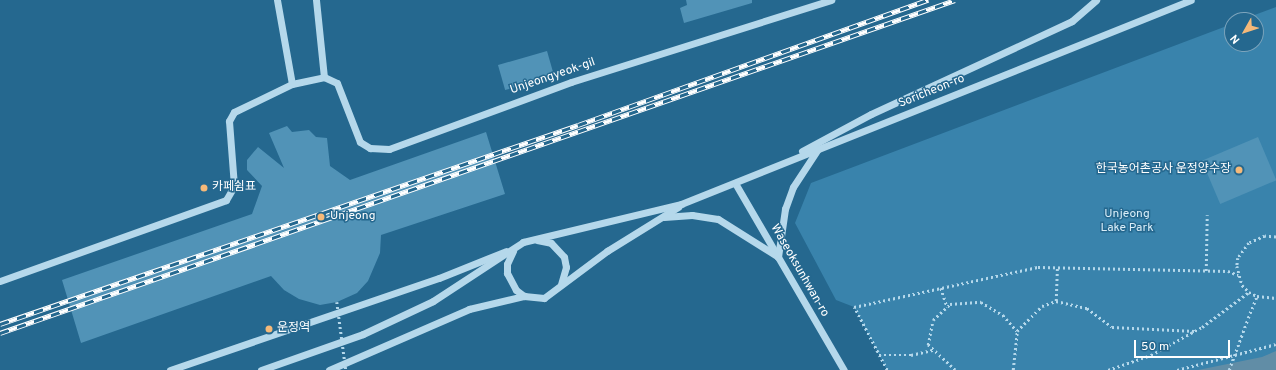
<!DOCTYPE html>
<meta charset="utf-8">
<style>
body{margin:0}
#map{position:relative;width:1276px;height:370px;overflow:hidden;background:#25688f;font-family:Overpass,"Noto Sans KR",sans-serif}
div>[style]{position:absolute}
.green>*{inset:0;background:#3983ac}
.water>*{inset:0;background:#618da6}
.building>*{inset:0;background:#5193b7;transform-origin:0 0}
.path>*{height:2.5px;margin-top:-1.25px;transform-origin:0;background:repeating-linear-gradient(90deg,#b5d8eb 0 2px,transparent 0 5px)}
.minor>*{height:7px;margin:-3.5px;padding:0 3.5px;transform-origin:3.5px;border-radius:3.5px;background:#b5d8eb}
.rail>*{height:4.5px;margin-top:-2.25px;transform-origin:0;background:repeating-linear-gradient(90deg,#25688f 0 9px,#fff 0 18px);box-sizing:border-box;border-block:1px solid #fff}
.path-bridge>*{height:2.5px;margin-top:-1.25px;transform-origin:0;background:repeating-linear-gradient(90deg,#b5d8eb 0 2px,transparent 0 5px)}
.dots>*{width:11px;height:11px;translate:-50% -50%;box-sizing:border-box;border:2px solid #25688f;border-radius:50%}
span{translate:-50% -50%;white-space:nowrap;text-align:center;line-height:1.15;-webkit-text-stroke:3px #25688f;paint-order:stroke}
.street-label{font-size:12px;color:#fff}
.poi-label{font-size:12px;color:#fff}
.right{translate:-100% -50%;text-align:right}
.left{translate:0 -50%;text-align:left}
.park-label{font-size:12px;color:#daeef9}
.north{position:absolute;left:1224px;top:12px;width:40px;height:40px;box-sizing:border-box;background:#25688f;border:1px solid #7ca4bc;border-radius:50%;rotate:231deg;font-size:11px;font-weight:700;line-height:16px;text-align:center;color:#fff}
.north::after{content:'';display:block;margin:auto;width:14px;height:18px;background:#f5b979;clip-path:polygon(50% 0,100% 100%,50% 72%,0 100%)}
.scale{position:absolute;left:1134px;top:340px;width:96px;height:18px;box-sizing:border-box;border:2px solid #fff;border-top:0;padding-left:5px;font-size:12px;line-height:14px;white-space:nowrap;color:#fff;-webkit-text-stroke:3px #25688f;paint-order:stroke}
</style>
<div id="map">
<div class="green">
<div style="clip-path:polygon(1276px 7px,1276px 370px,887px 370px,854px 307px,836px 300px,795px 223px,811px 183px,1232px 24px,1232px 44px,1256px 44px,1256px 20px,1241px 20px)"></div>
</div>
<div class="water">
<div style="clip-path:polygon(1276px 351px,1276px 370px,1198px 370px,1262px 357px)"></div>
</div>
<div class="building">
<div style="clip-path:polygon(686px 0,752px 0,752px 3px,684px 23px,680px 8px,687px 5px)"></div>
<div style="left:547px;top:51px;width:26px;height:51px;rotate:74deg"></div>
<div style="clip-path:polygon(287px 126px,292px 132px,309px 130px,316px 137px,327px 138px,330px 166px,350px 180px,486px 132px,505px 194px,381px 235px,380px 253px,368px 281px,357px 293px,337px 302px,320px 305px,299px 299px,284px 290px,271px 276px,81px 343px,62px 280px,252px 214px,262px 186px,247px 170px,247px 160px,258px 147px,284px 168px,269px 133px)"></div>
<div style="left:1258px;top:137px;width:47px;height:61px;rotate:67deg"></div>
</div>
<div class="path">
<div style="left:1276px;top:237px;width:11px;rotate:-175deg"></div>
<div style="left:1265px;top:236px;width:17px;rotate:156deg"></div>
<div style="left:1249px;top:243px;width:19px;rotate:126deg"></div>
<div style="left:1238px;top:258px;width:8px;rotate:97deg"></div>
<div style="left:1237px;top:266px;width:20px;rotate:75deg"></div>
<div style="left:1242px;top:285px;width:10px;rotate:45deg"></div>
<div style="left:1249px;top:292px;width:9px;rotate:27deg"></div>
<div style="left:1257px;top:296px;width:19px;rotate:6deg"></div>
<div style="left:1206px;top:271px;width:56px;rotate:-89deg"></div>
<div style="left:941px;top:288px;width:20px;rotate:72deg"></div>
<div style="left:1056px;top:301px;width:35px;rotate:-88deg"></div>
<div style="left:1248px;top:318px;width:24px;rotate:-68deg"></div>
<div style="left:879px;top:355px;width:32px"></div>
<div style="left:911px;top:355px;width:23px;rotate:-13deg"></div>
<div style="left:887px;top:370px;width:71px;rotate:-117.6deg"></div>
<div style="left:854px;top:307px;width:188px;rotate:-12.3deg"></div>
<div style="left:1038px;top:267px;width:190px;rotate:1.2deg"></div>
<div style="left:1228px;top:271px;width:11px;rotate:22deg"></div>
<div style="left:955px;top:370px;width:37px;rotate:-137deg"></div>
<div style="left:928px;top:345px;width:25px;rotate:-79deg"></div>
<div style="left:933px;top:320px;width:23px;rotate:-43deg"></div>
<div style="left:950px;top:304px;width:31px;rotate:-4deg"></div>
<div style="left:981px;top:302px;width:26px;rotate:31deg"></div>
<div style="left:1003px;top:315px;width:21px;rotate:49deg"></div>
<div style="left:1013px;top:370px;width:39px;rotate:-84deg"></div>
<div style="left:1017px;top:331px;width:35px;rotate:-45deg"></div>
<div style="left:1042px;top:306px;width:15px;rotate:-20deg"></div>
<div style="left:1056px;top:301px;width:32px;rotate:13deg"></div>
<div style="left:1087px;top:308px;width:31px;rotate:37deg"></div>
<div style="left:1112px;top:327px;width:83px;rotate:2.8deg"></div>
<div style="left:1108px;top:370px;width:46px;rotate:-19.2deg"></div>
<div style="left:1151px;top:355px;width:58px;rotate:-28.8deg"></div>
<div style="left:1202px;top:327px;width:59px;rotate:-36.7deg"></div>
<div style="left:1177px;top:370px;width:102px;rotate:-14.7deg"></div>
</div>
<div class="minor">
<div style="left:277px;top:0;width:85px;rotate:79.9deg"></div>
<div style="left:316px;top:0;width:77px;rotate:84.1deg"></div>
<div style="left:802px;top:151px;width:78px;rotate:-28.2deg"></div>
<div style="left:871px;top:114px;width:221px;rotate:-24.8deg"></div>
<div style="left:1072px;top:21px;width:32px;rotate:-41deg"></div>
<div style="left:735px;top:183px;width:216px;rotate:59.8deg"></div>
<div style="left:664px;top:217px;width:28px;rotate:-4deg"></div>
<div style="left:692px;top:215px;width:26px;rotate:9deg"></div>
<div style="left:718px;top:219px;width:70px;rotate:32.1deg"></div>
<div style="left:537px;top:240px;width:14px;rotate:12deg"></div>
<div style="left:551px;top:243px;width:19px;rotate:47deg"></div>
<div style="left:564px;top:257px;width:10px;rotate:79deg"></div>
<div style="left:566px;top:267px;width:18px;rotate:106deg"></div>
<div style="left:513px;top:251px;width:14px;rotate:115deg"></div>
<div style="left:507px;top:264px;width:9px;rotate:90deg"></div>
<div style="left:507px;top:273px;width:19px;rotate:62deg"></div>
<div style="left:516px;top:290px;width:10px;rotate:37deg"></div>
<div style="left:778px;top:257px;width:49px;rotate:-81.7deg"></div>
<div style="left:785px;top:209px;width:23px;rotate:-70deg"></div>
<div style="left:793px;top:187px;width:45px;rotate:-56.7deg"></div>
<div style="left:0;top:281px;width:240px;rotate:-19.7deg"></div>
<div style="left:226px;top:200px;width:16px;rotate:-60deg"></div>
<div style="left:234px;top:186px;width:65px;rotate:-94.4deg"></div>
<div style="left:229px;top:121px;width:10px;rotate:-61deg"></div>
<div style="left:234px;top:112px;width:64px;rotate:-25.8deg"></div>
<div style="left:292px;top:84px;width:33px;rotate:-12deg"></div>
<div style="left:324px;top:77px;width:14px;rotate:25deg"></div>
<div style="left:337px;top:83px;width:63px;rotate:68.7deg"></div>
<div style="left:360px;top:142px;width:12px;rotate:31deg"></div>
<div style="left:370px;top:148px;width:19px;rotate:3deg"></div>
<div style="left:389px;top:149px;width:194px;rotate:-20.2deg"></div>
<div style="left:571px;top:82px;width:273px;rotate:-17.5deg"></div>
<div style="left:170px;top:370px;width:284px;rotate:-18.9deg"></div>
<div style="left:439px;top:278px;width:72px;rotate:-21.9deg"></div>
<div style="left:261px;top:370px;width:108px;rotate:-19.4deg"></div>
<div style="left:363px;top:334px;width:77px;rotate:-25.2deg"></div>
<div style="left:433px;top:301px;width:108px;rotate:-33.2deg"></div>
<div style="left:523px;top:242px;width:163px;rotate:-13.5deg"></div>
<div style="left:681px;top:204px;width:549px;rotate:-21.8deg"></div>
<div style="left:329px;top:370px;width:153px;rotate:-23.5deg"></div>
<div style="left:469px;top:309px;width:57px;rotate:-13.3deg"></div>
<div style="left:524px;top:296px;width:20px;rotate:6deg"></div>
<div style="left:544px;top:298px;width:79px;rotate:-36.7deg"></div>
<div style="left:607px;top:251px;width:84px;rotate:-31.8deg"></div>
</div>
<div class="rail">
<div style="left:0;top:324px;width:611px;rotate:-19deg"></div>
<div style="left:578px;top:125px;width:372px;rotate:-19.7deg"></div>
<div style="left:0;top:333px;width:1011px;rotate:-19.22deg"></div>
</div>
<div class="path-bridge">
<div style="left:337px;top:302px;width:69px;rotate:82.5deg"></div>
<div style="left:1229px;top:370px;width:55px;rotate:-69.9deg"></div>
</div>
<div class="dots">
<div style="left:1239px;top:170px;background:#f5b979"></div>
<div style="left:204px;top:188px;background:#f5b979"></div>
<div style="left:321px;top:217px;background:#f5b979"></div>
<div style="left:269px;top:329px;background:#f5b979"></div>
</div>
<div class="street-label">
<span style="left:553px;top:77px;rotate:-19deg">Unjeongyeok-gil</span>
<span style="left:932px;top:92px;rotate:-22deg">Soricheon-ro</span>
<span style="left:799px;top:271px;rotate:60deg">Waseoksunhwan-ro</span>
</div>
<div class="poi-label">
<span class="right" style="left:1231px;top:170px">한국농어촌공사 운정양수장</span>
<span class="left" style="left:212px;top:188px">카페쉼표</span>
<span class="left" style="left:330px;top:217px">Unjeong</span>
<span class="left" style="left:277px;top:329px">운정역</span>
</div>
<div class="park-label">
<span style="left:1127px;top:222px">Unjeong<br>Lake Park</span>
</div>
<div class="north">N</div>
<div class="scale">50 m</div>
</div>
